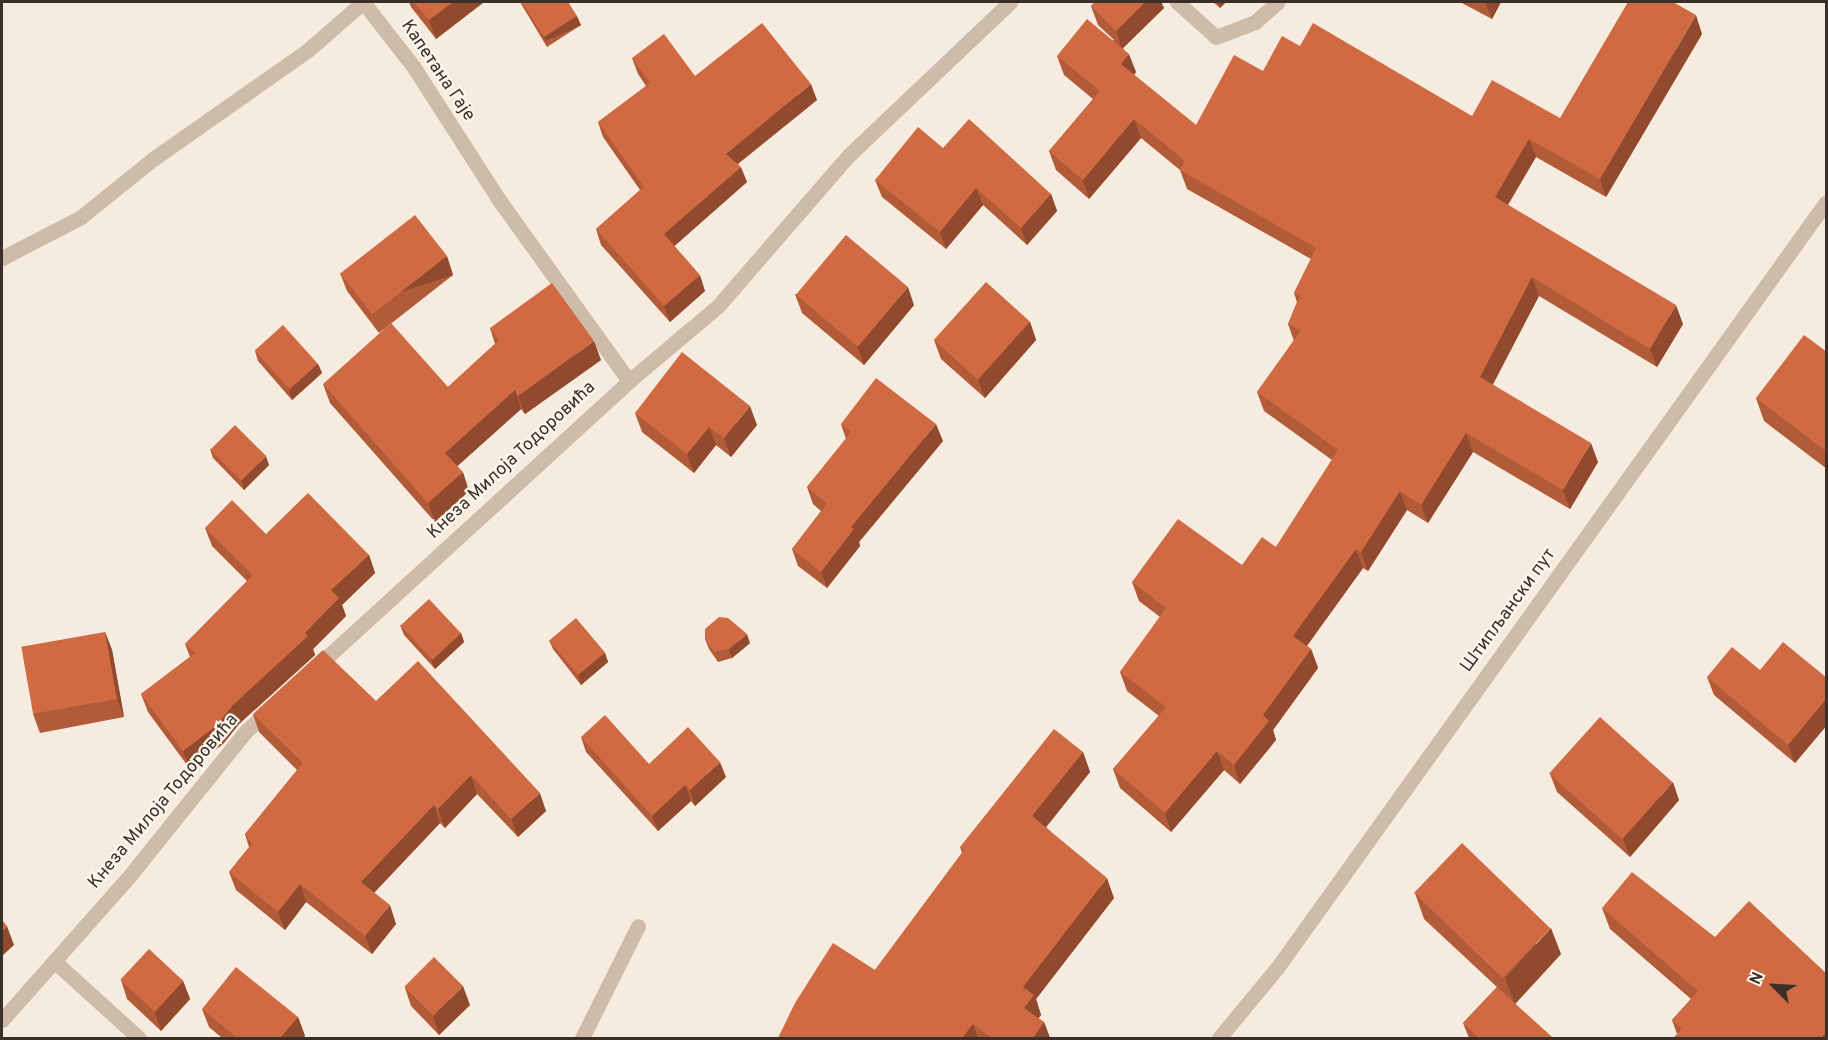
<!DOCTYPE html>
<meta charset="utf-8">
<style>
body{margin:0}
#map{position:relative;width:1828px;height:1040px;overflow:hidden;background:#f5ebdf;font-family:Overpass,sans-serif}
div>[style]{position:absolute}
.minor>*{height:15px;margin:-7.5px;padding:0 7.5px;transform-origin:7.5px;border-radius:7.5px;background:#cebca9}
.wall>*{inset:0;background:#b25b39}
.shaded-wall>*{inset:0;background:#914a2e;transform-origin:0 0}
.building>*{inset:0;background:#cf6a42;transform-origin:0 0}
span{translate:-50% -50%;white-space:nowrap;text-align:center;line-height:1.15;-webkit-text-stroke:4.5px #fcf5ec;paint-order:stroke}
.street-label{font-size:18px;color:#3b3029}
.frame{position:absolute;inset:0;border:3px solid #3b3029;pointer-events:none}
.north{position:absolute;left:1744px;top:956px;width:60px;height:60px;-webkit-text-stroke:4px #fcf5ec;paint-order:stroke;rotate:294deg;font-size:16px;font-weight:700;line-height:24px;text-align:center;color:#3b3029}
.north::after{content:'';display:block;margin:auto;width:21px;height:27px;background:#3b3029;clip-path:polygon(50% 0,100% 100%,50% 72%,0 100%)}
</style>
<div id="map">
<div class="minor">
<div style="left:1177px;top:2px;width:52px;rotate:41.9deg"></div>
<div style="left:1216px;top:37px;width:42px;rotate:-21deg"></div>
<div style="left:1255px;top:22px;width:30px;rotate:-41deg"></div>
<div style="left:2px;top:258px;width:89px;rotate:-27.4deg"></div>
<div style="left:81px;top:217px;width:92px;rotate:-38.9deg"></div>
<div style="left:153px;top:159px;width:189px;rotate:-35.1deg"></div>
<div style="left:308px;top:50px;width:73px;rotate:-41.1deg"></div>
<div style="left:363px;top:2px;width:81px;rotate:52deg"></div>
<div style="left:413px;top:66px;width:159px;rotate:57.3deg"></div>
<div style="left:499px;top:200px;width:223px;rotate:54.3deg"></div>
<div style="left:314px;top:669px;width:427px;rotate:-42.4deg"></div>
<div style="left:629px;top:381px;width:116px;rotate:-40.1deg"></div>
<div style="left:718px;top:306px;width:200px;rotate:-49.1deg"></div>
<div style="left:849px;top:155px;width:222px;rotate:-43.5deg"></div>
<div style="left:54px;top:961px;width:115px;rotate:42.2deg"></div>
<div style="left:2px;top:1020px;width:195px;rotate:-48.5deg"></div>
<div style="left:131px;top:874px;width:184px;rotate:-51.2deg"></div>
<div style="left:246px;top:731px;width:31px;rotate:-42deg"></div>
<div style="left:582px;top:1038px;width:125px;rotate:-63.4deg"></div>
<div style="left:1219px;top:1038px;width:91px;rotate:-50.4deg"></div>
<div style="left:1277px;top:968px;width:942px;rotate:-54.37deg"></div>
</div>
<div class="wall">
<div style="clip-path:polygon(409px 2px,484px 2px,436px 39px,411px 7px)"></div>
<div style="clip-path:polygon(520px 2px,568px 2px,581px 25px,547px 47px)"></div>
<div style="clip-path:polygon(1095px 2px,1161px 2px,1164px 8px,1123px 48px,1136px 72px,1134px 75px,1196px 125px,1263px 71px,1300px 46px,1472px 116px,1560px 118px,1702px 34px,1606px 197px,1536px 157px,1508px 205px,1683px 324px,1657px 367px,1539px 296px,1492px 384px,1598px 462px,1570px 509px,1473px 452px,1428px 523px,1407px 510px,1368px 571px,1363px 568px,1307px 646px,1311px 649px,1318px 668px,1273px 730px,1276px 740px,1240px 784px,1224px 770px,1171px 832px,1120px 788px,1113px 769px,1159px 716px,1127px 691px,1120px 672px,1160px 617px,1139px 601px,1132px 582px,1242px 565px,1276px 547px,1332px 460px,1264px 411px,1257px 392px,1294px 341px,1288px 324px,1297px 302px,1294px 293px,1311px 259px,1187px 189px,1180px 170px,1141px 138px,1089px 199px,1056px 170px,1049px 151px,1093px 99px,1064px 75px,1057px 56px,1114px 40px,1098px 25px,1091px 6px)"></div>
<div style="clip-path:polygon(1213px 2px,1226px 2px,1220px 8px)"></div>
<div style="clip-path:polygon(1460px 2px,1501px 2px,1492px 19px)"></div>
<div style="clip-path:polygon(632px 58px,695px 76px,817px 100px,738px 164px,747px 182px,674px 246px,705px 291px,670px 322px,601px 245px,596px 229px,640px 190px,603px 137px,598px 122px,646px 86px,638px 74px)"></div>
<div style="clip-path:polygon(943px 148px,1051px 194px,1057px 211px,1027px 245px,983px 205px,946px 249px,882px 197px,875px 180px)"></div>
<div style="clip-path:polygon(340px 273px,453px 275px,379px 333px,347px 291px)"></div>
<div style="clip-path:polygon(795px 294px,914px 305px,864px 365px,802px 313px)"></div>
<div style="clip-path:polygon(1030px 322px,1036px 340px,985px 398px,941px 359px,934px 340px)"></div>
<div style="clip-path:polygon(490px 328px,601px 360px,525px 414px,521px 409px,457px 466px,469px 491px,435px 522px,330px 403px,323px 384px,448px 387px,495px 344px)"></div>
<div style="clip-path:polygon(255px 351px,318px 364px,322px 373px,292px 400px,258px 361px)"></div>
<div style="clip-path:polygon(1827px 352px,1827px 469px,1764px 421px,1756px 398px)"></div>
<div style="clip-path:polygon(635px 413px,757px 425px,731px 457px,716px 445px,694px 473px,642px 432px)"></div>
<div style="clip-path:polygon(841px 424px,943px 441px,859px 542px,860px 546px,827px 588px,798px 566px,792px 549px,821px 511px,813px 504px,807px 487px,846px 439px)"></div>
<div style="clip-path:polygon(210px 449px,269px 465px,244px 490px,213px 458px)"></div>
<div style="clip-path:polygon(205px 528px,266px 534px,369px 555px,375px 573px,342px 605px,346px 616px,313px 649px,315px 655px,239px 724px,223px 744px,190px 769px,148px 712px,141px 694px,190px 657px,185px 644px,247px 581px,212px 546px)"></div>
<div style="clip-path:polygon(400px 625px,461px 633px,464px 642px,435px 669px,404px 635px)"></div>
<div style="clip-path:polygon(105px 632px,112px 650px,124px 717px,40px 733px,33px 714px)"></div>
<div style="clip-path:polygon(705px 639px,750px 643px,732px 658px,718px 662px,709px 649px)"></div>
<div style="clip-path:polygon(549px 640px,605px 653px,608px 662px,581px 685px,553px 649px)"></div>
<div style="clip-path:polygon(1707px 677px,1827px 678px,1827px 725px,1795px 763px,1714px 695px)"></div>
<div style="clip-path:polygon(376px 701px,546px 811px,518px 837px,477px 794px,445px 828px,440px 823px,374px 893px,396px 924px,372px 954px,306px 902px,285px 930px,236px 890px,229px 872px,249px 847px,245px 834px,297px 770px,259px 732px,253px 714px)"></div>
<div style="clip-path:polygon(581px 737px,649px 764px,726px 777px,695px 806px,691px 801px,658px 831px,586px 752px)"></div>
<div style="clip-path:polygon(1083px 752px,1090px 772px,1046px 827px,1114px 898px,1036px 999px,1041px 1015px,1038px 1018px,1044px 1022px,1050px 1038px,778px 1038px,875px 970px,962px 853px,960px 847px)"></div>
<div style="clip-path:polygon(1550px 774px,1679px 800px,1630px 857px,1557px 792px)"></div>
<div style="clip-path:polygon(1415px 893px,1561px 954px,1515px 1004px,1553px 1038px,1469px 1038px,1463px 1023px,1497px 987px,1424px 919px)"></div>
<div style="clip-path:polygon(1602px 908px,1715px 937px,1827px 974px,1677px 1034px,1672px 1020px,1691px 999px,1610px 929px)"></div>
<div style="clip-path:polygon(121px 980px,183px 981px,190px 999px,161px 1031px,127px 999px)"></div>
<div style="clip-path:polygon(405px 988px,470px 1005px,439px 1035px,411px 1006px)"></div>
<div style="clip-path:polygon(202px 1009px,298px 1017px,305px 1036px,302px 1038px,222px 1038px,209px 1027px)"></div>
</div>
<div class="shaded-wall">
<div style="clip-path:polygon(453px 2px,484px 2px,436px 39px,429px 20px)"></div>
<div style="clip-path:polygon(1145px 2px,1161px 2px,1164px 8px,1122px 49px,1116px 31px)"></div>
<div style="clip-path:polygon(1218px 2px,1226px 2px,1220px 8px)"></div>
<div style="clip-path:polygon(1485px 2px,1501px 2px,1492px 19px)"></div>
<div style="clip-path:polygon(1696px 15px,1702px 34px,1606px 197px,1600px 179px)"></div>
<div style="left:577px;top:16px;width:10px;height:39px;rotate:66deg"></div>
<div style="clip-path:polygon(1129px 54px,1136px 72px,1128px 83px,1121px 64px)"></div>
<div style="clip-path:polygon(811px 84px,817px 100px,731px 169px,726px 154px)"></div>
<div style="clip-path:polygon(1134px 119px,1141px 138px,1089px 199px,1083px 180px)"></div>
<div style="clip-path:polygon(1529px 139px,1536px 157px,1501px 216px,1495px 197px)"></div>
<div style="clip-path:polygon(741px 167px,747px 182px,670px 250px,664px 234px)"></div>
<div style="clip-path:polygon(976px 188px,983px 205px,946px 249px,940px 232px)"></div>
<div style="clip-path:polygon(1051px 194px,1057px 211px,1027px 245px,1021px 228px)"></div>
<div style="left:447px;top:256px;width:20px;height:95px;rotate:72deg"></div>
<div style="clip-path:polygon(700px 275px,705px 291px,670px 322px,664px 306px)"></div>
<div style="clip-path:polygon(1532px 277px,1539px 296px,1487px 396px,1480px 377px)"></div>
<div style="clip-path:polygon(908px 287px,914px 305px,864px 365px,857px 346px)"></div>
<div style="clip-path:polygon(1676px 305px,1683px 324px,1657px 367px,1650px 349px)"></div>
<div style="clip-path:polygon(1030px 322px,1036px 340px,985px 398px,978px 380px)"></div>
<div style="clip-path:polygon(594px 341px,601px 360px,525px 414px,518px 396px)"></div>
<div style="clip-path:polygon(318px 364px,322px 373px,292px 400px,289px 390px)"></div>
<div style="clip-path:polygon(515px 390px,521px 409px,452px 471px,445px 453px)"></div>
<div style="clip-path:polygon(750px 406px,757px 425px,731px 457px,724px 438px)"></div>
<div style="clip-path:polygon(936px 424px,943px 441px,859px 542px,860px 546px,827px 588px,821px 572px,851px 527px)"></div>
<div style="clip-path:polygon(709px 427px,716px 445px,694px 473px,687px 454px)"></div>
<div style="clip-path:polygon(1466px 433px,1473px 452px,1428px 523px,1421px 505px)"></div>
<div style="clip-path:polygon(1591px 443px,1598px 462px,1570px 509px,1563px 490px)"></div>
<div style="clip-path:polygon(266px 456px,269px 465px,244px 490px,241px 480px)"></div>
<div style="clip-path:polygon(463px 472px,469px 491px,435px 522px,428px 503px)"></div>
<div style="clip-path:polygon(1400px 491px,1407px 510px,1368px 571px,1361px 552px)"></div>
<div style="clip-path:polygon(1356px 549px,1363px 568px,1300px 655px,1293px 636px)"></div>
<div style="clip-path:polygon(369px 555px,375px 573px,342px 605px,346px 616px,313px 649px,315px 655px,239px 724px,223px 744px,190px 769px,183px 751px,233px 705px,305px 633px,331px 590px)"></div>
<div style="clip-path:polygon(105px 632px,112px 650px,124px 717px,117px 699px)"></div>
<div style="clip-path:polygon(461px 633px,464px 642px,435px 669px,431px 660px)"></div>
<div style="clip-path:polygon(747px 634px,750px 643px,732px 658px,729px 649px)"></div>
<div style="clip-path:polygon(1311px 649px,1318px 668px,1273px 730px,1276px 740px,1240px 784px,1234px 765px,1263px 715px)"></div>
<div style="clip-path:polygon(605px 653px,608px 662px,581px 685px,578px 675px)"></div>
<div style="clip-path:polygon(1827px 698px,1827px 725px,1795px 763px,1788px 745px)"></div>
<div style="clip-path:polygon(1217px 751px,1224px 770px,1171px 832px,1165px 813px)"></div>
<div style="clip-path:polygon(1083px 752px,1090px 772px,1039px 836px,1032px 816px)"></div>
<div style="clip-path:polygon(720px 762px,726px 777px,695px 806px,690px 790px)"></div>
<div style="clip-path:polygon(471px 775px,477px 794px,445px 828px,438px 809px)"></div>
<div style="clip-path:polygon(1673px 782px,1679px 800px,1630px 857px,1623px 839px)"></div>
<div style="clip-path:polygon(685px 785px,691px 801px,658px 831px,652px 816px)"></div>
<div style="clip-path:polygon(540px 793px,546px 811px,518px 837px,511px 819px)"></div>
<div style="clip-path:polygon(434px 805px,440px 823px,367px 900px,361px 882px)"></div>
<div style="clip-path:polygon(1107px 878px,1114px 898px,1036px 999px,1041px 1015px,1031px 1028px,1024px 1008px,1023px 987px)"></div>
<div style="clip-path:polygon(300px 884px,306px 902px,285px 930px,278px 912px)"></div>
<div style="clip-path:polygon(390px 905px,396px 924px,372px 954px,365px 936px)"></div>
<div style="clip-path:polygon(7px 926px,14px 945px,2px 956px,2px 931px)"></div>
<div style="clip-path:polygon(1551px 928px,1561px 954px,1515px 1004px,1505px 978px)"></div>
<div style="clip-path:polygon(183px 981px,190px 999px,161px 1031px,155px 1012px)"></div>
<div style="clip-path:polygon(463px 986px,470px 1005px,439px 1035px,433px 1016px)"></div>
<div style="clip-path:polygon(298px 1017px,305px 1036px,302px 1038px,280px 1038px)"></div>
<div style="clip-path:polygon(1044px 1022px,1050px 1038px,1033px 1038px)"></div>
<div style="clip-path:polygon(973px 1024px,978px 1038px,962px 1038px)"></div>
<div style="clip-path:polygon(1827px 1031px,1827px 1038px,1820px 1038px)"></div>
</div>
<div class="building">
<div style="clip-path:polygon(414px 2px,453px 2px,429px 20px)"></div>
<div style="clip-path:polygon(522px 2px,568px 2px,577px 16px,544px 37px)"></div>
<div style="clip-path:polygon(1095px 2px,1145px 2px,1116px 31px,1091px 6px)"></div>
<div style="clip-path:polygon(1628px 2px,1673px 2px,1696px 15px,1600px 179px,1529px 139px,1495px 197px,1676px 305px,1650px 349px,1532px 277px,1480px 377px,1591px 443px,1563px 490px,1466px 433px,1421px 505px,1400px 491px,1361px 552px,1356px 549px,1293px 636px,1311px 649px,1263px 715px,1269px 721px,1234px 765px,1217px 751px,1165px 813px,1113px 769px,1166px 707px,1120px 672px,1166px 608px,1132px 582px,1178px 519px,1242px 565px,1262px 537px,1276px 547px,1338px 450px,1257px 392px,1301px 330px,1288px 324px,1300px 296px,1294px 293px,1316px 248px,1180px 170px,1185px 161px,1134px 119px,1083px 180px,1049px 151px,1100px 91px,1057px 56px,1087px 19px,1129px 54px,1121px 64px,1196px 125px,1234px 55px,1263px 71px,1282px 36px,1300px 46px,1313px 23px,1472px 116px,1492px 80px,1560px 118px)"></div>
<div style="clip-path:polygon(762px 23px,811px 84px,726px 154px,741px 167px,664px 234px,700px 275px,664px 306px,596px 229px,644px 187px,598px 122px,650px 83px,632px 58px,664px 34px,695px 76px)"></div>
<div style="clip-path:polygon(969px 119px,1051px 194px,1021px 228px,976px 188px,940px 232px,875px 180px,918px 127px,943px 148px)"></div>
<div style="left:415px;top:215px;width:52px;height:95px;rotate:52deg"></div>
<div style="left:846px;top:235px;width:81px;height:78px;rotate:40deg"></div>
<div style="left:986px;top:282px;width:59px;height:78px;rotate:42deg"></div>
<div style="clip-path:polygon(552px 283px,594px 341px,518px 396px,515px 390px,445px 453px,463px 472px,428px 503px,323px 384px,391px 323px,448px 387px,499px 340px,490px 328px)"></div>
<div style="left:283px;top:325px;width:52px;height:38px;rotate:48deg"></div>
<div style="clip-path:polygon(1804px 335px,1827px 352px,1827px 452px,1756px 398px)"></div>
<div style="clip-path:polygon(682px 352px,750px 406px,724px 438px,709px 427px,687px 454px,635px 413px)"></div>
<div style="clip-path:polygon(876px 378px,936px 424px,851px 527px,854px 529px,821px 572px,792px 549px,827px 504px,807px 487px,851px 432px,841px 424px)"></div>
<div style="left:235px;top:425px;width:44px;height:35px;rotate:45deg"></div>
<div style="clip-path:polygon(308px 493px,369px 555px,331px 590px,339px 598px,305px 633px,308px 636px,233px 705px,216px 726px,183px 751px,141px 694px,195px 653px,185px 644px,253px 575px,205px 528px,232px 500px,266px 534px)"></div>
<div style="left:429px;top:599px;width:47px;height:39px;rotate:47deg"></div>
<div style="clip-path:polygon(719px 617px,728px 618px,747px 634px,729px 649px,714px 652px,705px 639px,705px 629px)"></div>
<div style="left:576px;top:618px;width:45px;height:35px;rotate:50deg"></div>
<div style="left:105px;top:632px;width:68px;height:85px;rotate:80deg"></div>
<div style="clip-path:polygon(1783px 642px,1827px 678px,1827px 698px,1788px 745px,1707px 677px,1732px 647px,1760px 670px)"></div>
<div style="clip-path:polygon(323px 650px,376px 701px,418px 661px,540px 793px,511px 819px,471px 775px,438px 809px,434px 805px,361px 882px,390px 905px,365px 936px,300px 884px,278px 912px,229px 872px,252px 844px,245px 834px,303px 763px,253px 714px)"></div>
<div style="clip-path:polygon(605px 715px,649px 764px,688px 727px,720px 762px,690px 790px,685px 785px,652px 816px,581px 737px)"></div>
<div style="left:1600px;top:717px;width:98px;height:76px;rotate:42deg"></div>
<div style="clip-path:polygon(1054px 729px,1083px 752px,1032px 816px,1107px 878px,1023px 987px,1034px 995px,1024px 1008px,1044px 1022px,1033px 1038px,992px 1038px,973px 1024px,962px 1038px,778px 1038px,795px 1003px,833px 943px,875px 970px,964px 850px,960px 847px)"></div>
<div style="left:1462px;top:843px;width:123px;height:69px;rotate:44deg"></div>
<div style="clip-path:polygon(1632px 872px,1715px 937px,1749px 901px,1827px 974px,1827px 1031px,1820px 1038px,1673px 1038px,1682px 1029px,1672px 1020px,1698px 991px,1602px 908px)"></div>
<div style="clip-path:polygon(2px 920px,7px 926px,2px 931px)"></div>
<div style="left:149px;top:949px;width:47px;height:42px;rotate:43deg"></div>
<div style="left:434px;top:957px;width:41px;height:42px;rotate:45deg"></div>
<div style="clip-path:polygon(236px 967px,298px 1017px,280px 1038px,237px 1038px,202px 1009px)"></div>
<div style="clip-path:polygon(1497px 987px,1553px 1038px,1479px 1038px,1463px 1023px)"></div>
</div>
<div class="street-label">
<span style="left:437px;top:71px;rotate:56deg">Капетана Гаје</span>
<span style="left:512px;top:461px;rotate:-43deg">Кнеза Милоја Тодоровића</span>
<span style="left:1509px;top:611px;rotate:-54deg">Штипљански пут</span>
<span style="left:164px;top:802px;rotate:-50deg">Кнеза Милоја Тодоровића</span>
</div>
<div class="frame"></div>
<div class="north">N</div>
</div>
